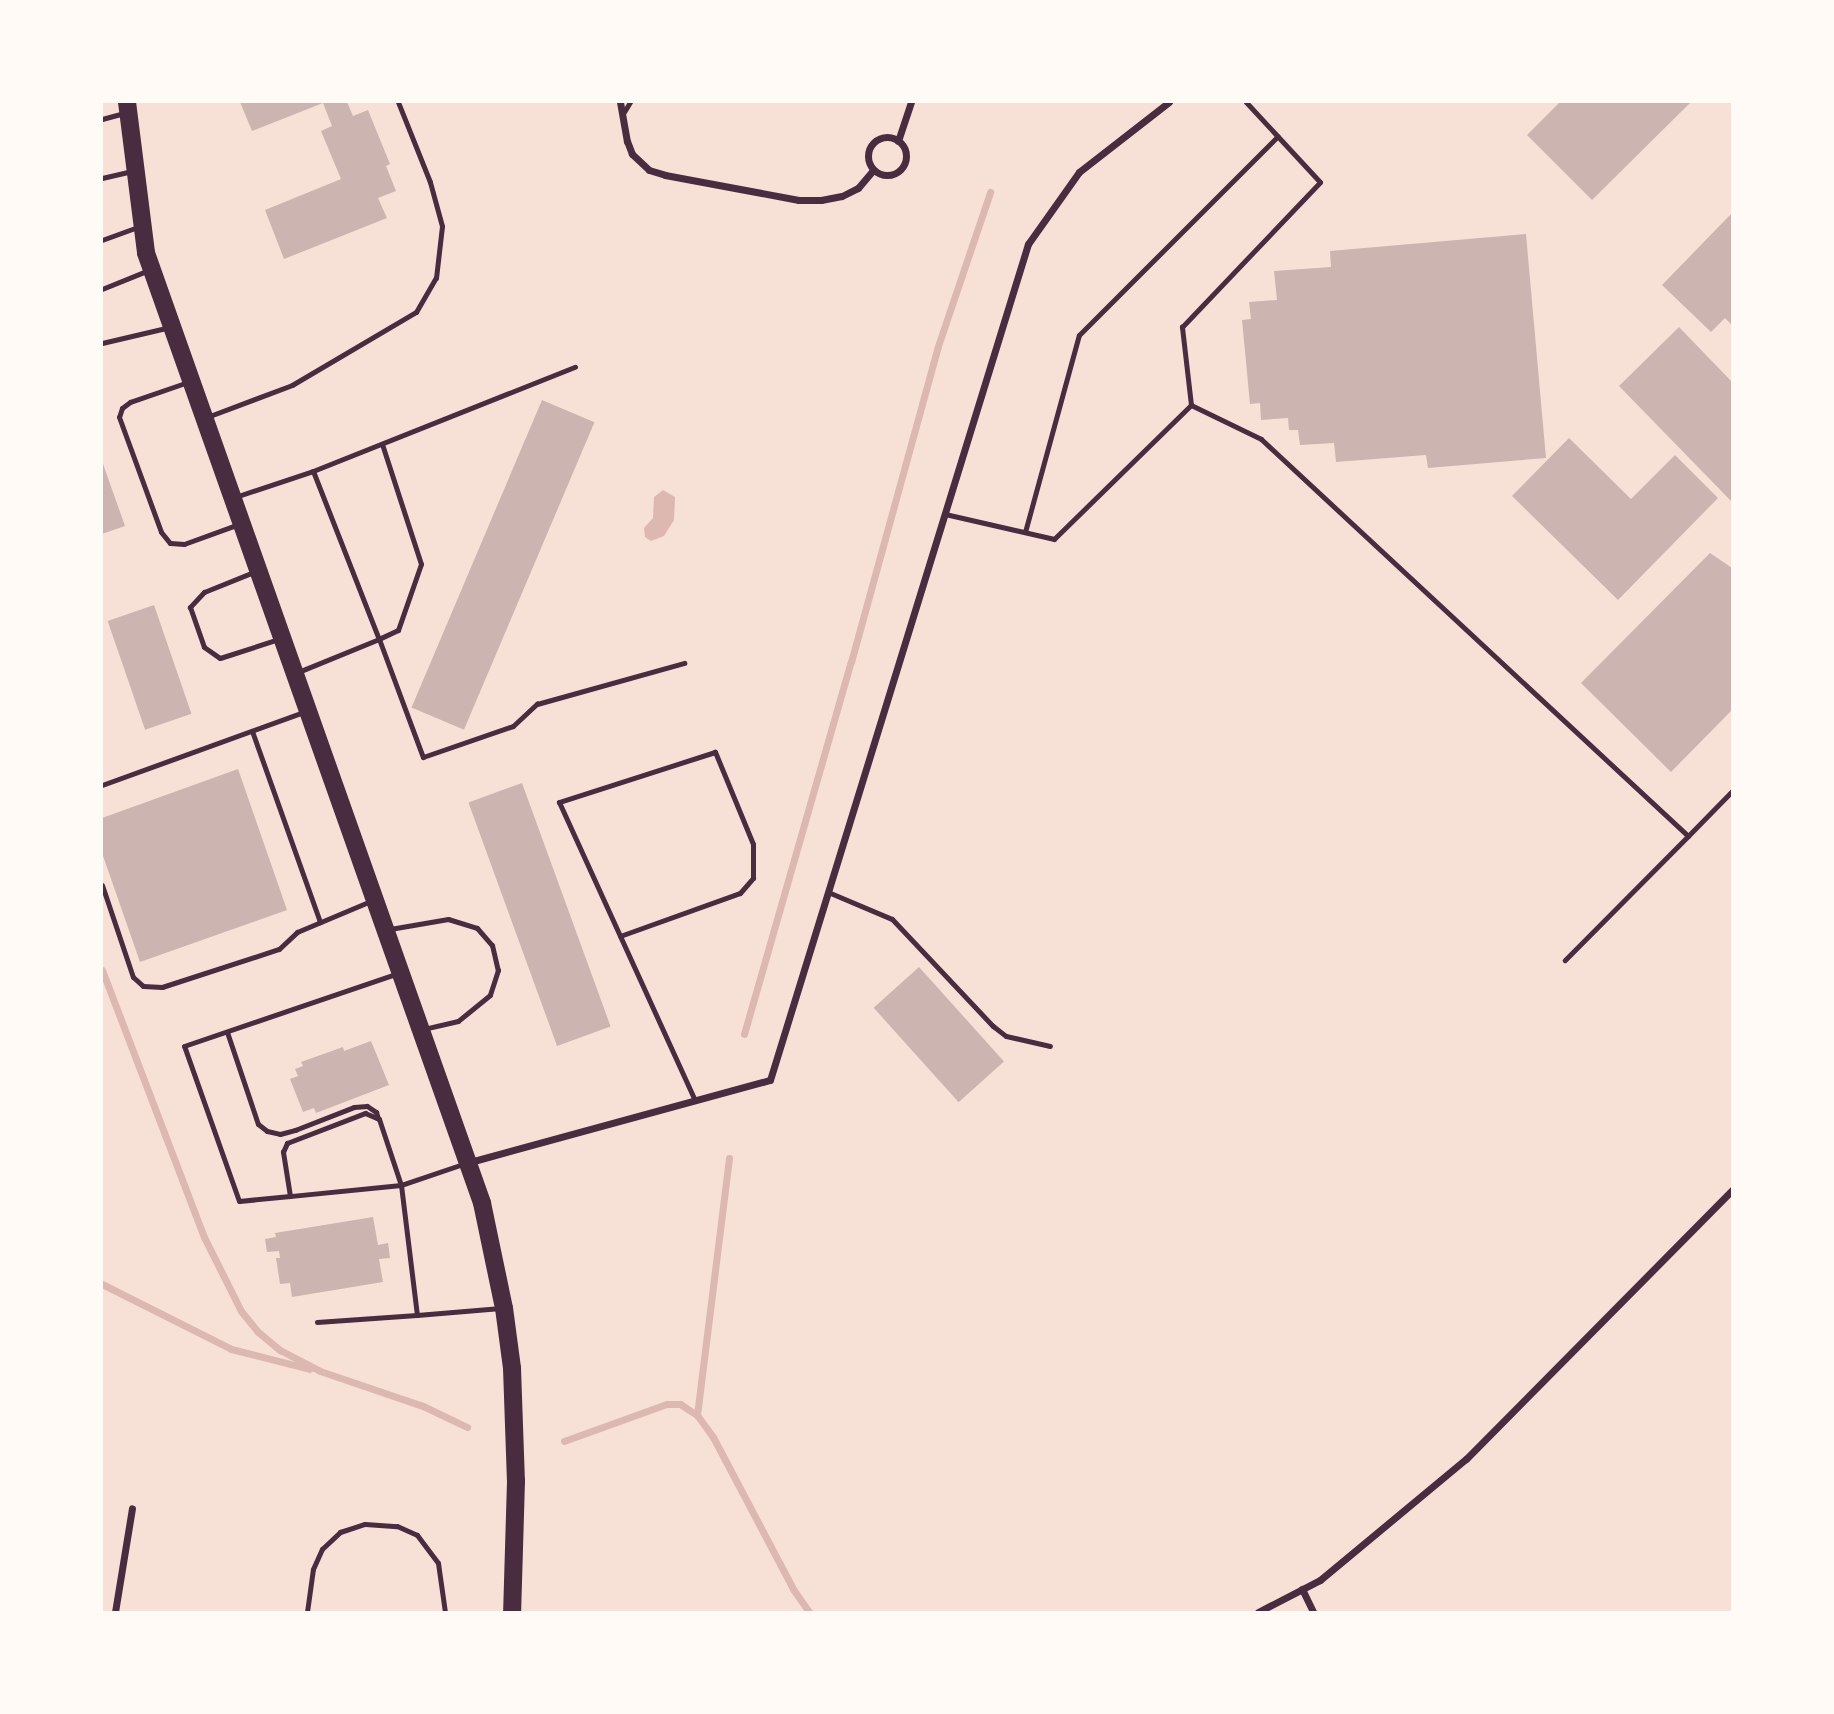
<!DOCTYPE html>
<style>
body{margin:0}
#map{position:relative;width:1834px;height:1714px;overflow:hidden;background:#f7e1d7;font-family:"PT Sans Narrow",sans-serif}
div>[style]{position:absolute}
.water>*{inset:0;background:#dcb8b0}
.stream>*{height:7px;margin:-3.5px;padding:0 3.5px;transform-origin:3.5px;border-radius:3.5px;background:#dcb8b0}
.building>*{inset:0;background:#ccb4b1;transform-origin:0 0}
.service>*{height:5px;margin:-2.5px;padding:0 2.5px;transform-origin:2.5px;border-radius:2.5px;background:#4a2c40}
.minor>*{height:7px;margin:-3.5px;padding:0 3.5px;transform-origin:3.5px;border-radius:3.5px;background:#4a2c40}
.minor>.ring{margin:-3.5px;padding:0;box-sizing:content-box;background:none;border:7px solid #4a2c40;border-radius:50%}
.primary>*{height:18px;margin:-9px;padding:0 9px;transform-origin:9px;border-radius:9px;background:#4a2c40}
span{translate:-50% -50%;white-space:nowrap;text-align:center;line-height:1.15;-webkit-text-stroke:5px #fffaf5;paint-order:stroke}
.frame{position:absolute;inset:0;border:103px solid #fffaf5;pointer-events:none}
</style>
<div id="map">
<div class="water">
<div style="clip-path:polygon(663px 490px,675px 497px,674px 520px,664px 536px,651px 541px,645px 537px,644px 528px,653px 518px,654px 497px)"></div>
</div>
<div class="stream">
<div style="left:102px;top:970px;width:286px;rotate:69.1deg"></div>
<div style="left:204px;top:1237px;width:83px;rotate:63.4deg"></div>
<div style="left:241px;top:1311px;width:26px;rotate:51deg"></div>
<div style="left:257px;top:1331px;width:30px;rotate:40deg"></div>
<div style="left:280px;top:1350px;width:45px;rotate:27.7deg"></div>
<div style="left:320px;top:1371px;width:109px;rotate:18.8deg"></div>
<div style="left:423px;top:1406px;width:49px;rotate:25.5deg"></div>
<div style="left:744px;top:1034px;width:387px;rotate:-74deg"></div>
<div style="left:851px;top:662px;width:325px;rotate:-74.6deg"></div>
<div style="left:937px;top:349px;width:166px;rotate:-71.3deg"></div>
<div style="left:102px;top:1284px;width:144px;rotate:26.7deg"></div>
<div style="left:231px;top:1349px;width:81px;rotate:14.2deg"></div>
<div style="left:697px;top:1415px;width:259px;rotate:-82.9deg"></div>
<div style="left:564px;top:1441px;width:109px;rotate:-19.8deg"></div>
<div style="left:667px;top:1404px;width:13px"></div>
<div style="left:680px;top:1404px;width:20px;rotate:33deg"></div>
<div style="left:697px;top:1415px;width:27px;rotate:54deg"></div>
<div style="left:713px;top:1437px;width:172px;rotate:62.2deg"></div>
<div style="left:793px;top:1589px;width:28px;rotate:55deg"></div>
</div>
<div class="building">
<div style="clip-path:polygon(240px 102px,347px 102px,353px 116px,368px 110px,390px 164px,386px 166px,396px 191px,378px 198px,387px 218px,284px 259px,265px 210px,341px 179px,321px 131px,332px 126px,323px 103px,252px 131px)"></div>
<div style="clip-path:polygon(1560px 102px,1691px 102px,1592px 200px,1527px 135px)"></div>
<div style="clip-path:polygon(1732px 213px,1732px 325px,1725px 318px,1711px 332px,1662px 285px)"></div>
<div style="clip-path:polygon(1526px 234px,1546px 458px,1428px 468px,1426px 455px,1336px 462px,1334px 443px,1300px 445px,1298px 430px,1289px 430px,1288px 418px,1261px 420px,1260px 403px,1250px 404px,1242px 320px,1251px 319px,1249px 302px,1277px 300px,1274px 271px,1331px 267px,1330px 251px)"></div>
<div style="clip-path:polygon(1679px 327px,1732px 382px,1732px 502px,1619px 386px)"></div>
<div style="left:542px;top:400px;width:57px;height:334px;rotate:23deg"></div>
<div style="clip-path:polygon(1569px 438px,1631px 499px,1675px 455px,1718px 498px,1618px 600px,1512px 496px)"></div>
<div style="clip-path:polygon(102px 461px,125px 526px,102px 534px)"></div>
<div style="clip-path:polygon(1710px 553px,1732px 568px,1732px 710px,1671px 772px,1581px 683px)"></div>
<div style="left:154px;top:605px;width:115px;height:49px;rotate:71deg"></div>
<div style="clip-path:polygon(238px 769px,287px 910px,140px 962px,102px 853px,102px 818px)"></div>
<div style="left:522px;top:783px;width:259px;height:57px;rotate:70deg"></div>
<div style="left:919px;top:967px;width:127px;height:61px;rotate:48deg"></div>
<div style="clip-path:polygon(371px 1041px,389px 1085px,316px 1113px,314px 1108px,303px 1112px,290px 1079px,298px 1076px,295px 1069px,303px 1066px,301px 1062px,343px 1047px,344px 1051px)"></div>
<div style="clip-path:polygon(373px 1217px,378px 1245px,388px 1243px,390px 1258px,379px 1259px,383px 1282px,292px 1297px,290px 1283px,280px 1284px,276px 1258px,280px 1258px,279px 1251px,267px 1252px,265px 1239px,276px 1237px,275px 1233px)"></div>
</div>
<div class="service">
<div style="left:624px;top:112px;width:12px;rotate:-59deg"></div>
<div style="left:102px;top:119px;width:24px;rotate:-15deg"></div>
<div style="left:102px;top:178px;width:31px;rotate:-13deg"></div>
<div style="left:102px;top:240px;width:38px;rotate:-20deg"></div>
<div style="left:102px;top:289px;width:51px;rotate:-22deg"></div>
<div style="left:102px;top:343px;width:70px;rotate:-13.2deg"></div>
<div style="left:188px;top:382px;width:61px;rotate:161deg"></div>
<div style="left:130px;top:402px;width:10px;rotate:143deg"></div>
<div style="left:122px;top:408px;width:9px;rotate:108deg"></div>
<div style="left:119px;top:417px;width:122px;rotate:69.9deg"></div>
<div style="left:161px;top:532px;width:14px;rotate:51deg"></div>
<div style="left:170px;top:543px;width:14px;rotate:4deg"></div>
<div style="left:184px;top:544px;width:59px;rotate:-20deg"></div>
<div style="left:1191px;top:405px;width:78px;rotate:25.9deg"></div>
<div style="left:1261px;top:439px;width:583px;rotate:42.91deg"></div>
<div style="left:1688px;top:836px;width:175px;rotate:134.8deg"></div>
<div style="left:207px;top:417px;width:91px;rotate:-20.6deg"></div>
<div style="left:292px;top:385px;width:144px;rotate:-30.5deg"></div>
<div style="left:416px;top:312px;width:39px;rotate:-60deg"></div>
<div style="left:436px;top:278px;width:52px;rotate:-83.4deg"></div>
<div style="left:442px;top:226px;width:46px;rotate:-105.3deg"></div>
<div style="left:430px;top:182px;width:86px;rotate:-111.8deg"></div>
<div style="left:382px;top:444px;width:126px;rotate:72deg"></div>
<div style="left:421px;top:564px;width:70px;rotate:109.2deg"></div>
<div style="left:398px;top:630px;width:21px;rotate:155deg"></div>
<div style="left:379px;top:639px;width:126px;rotate:69.6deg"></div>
<div style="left:423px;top:757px;width:95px;rotate:-19deg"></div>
<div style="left:513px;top:726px;width:33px;rotate:-43deg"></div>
<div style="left:537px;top:704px;width:153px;rotate:-15.6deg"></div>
<div style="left:313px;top:471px;width:282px;rotate:-21.7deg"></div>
<div style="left:235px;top:497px;width:82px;rotate:-18.4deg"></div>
<div style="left:313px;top:471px;width:180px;rotate:68.6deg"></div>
<div style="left:379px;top:639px;width:87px;rotate:157.8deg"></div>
<div style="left:945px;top:514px;width:112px;rotate:12.9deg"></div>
<div style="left:1054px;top:539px;width:192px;rotate:-44.4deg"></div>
<div style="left:1191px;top:405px;width:79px;rotate:-96.6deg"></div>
<div style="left:1182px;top:327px;width:200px;rotate:-46.4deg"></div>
<div style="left:1320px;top:182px;width:109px;rotate:-132.8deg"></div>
<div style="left:1025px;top:532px;width:204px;rotate:-74.7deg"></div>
<div style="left:1079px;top:335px;width:281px;rotate:-45deg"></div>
<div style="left:256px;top:571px;width:56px;rotate:158deg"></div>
<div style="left:204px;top:592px;width:21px;rotate:133deg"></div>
<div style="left:190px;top:607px;width:42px;rotate:70.7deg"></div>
<div style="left:204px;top:647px;width:19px;rotate:35deg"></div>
<div style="left:220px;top:658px;width:62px;rotate:-17.9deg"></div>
<div style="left:252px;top:731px;width:203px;rotate:70.4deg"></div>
<div style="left:102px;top:785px;width:217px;rotate:-19.9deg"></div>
<div style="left:1688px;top:836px;width:63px;rotate:-45.6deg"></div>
<div style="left:102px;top:885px;width:97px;rotate:71.4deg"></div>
<div style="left:133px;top:977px;width:13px;rotate:42deg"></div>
<div style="left:143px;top:986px;width:19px;rotate:3deg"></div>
<div style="left:162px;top:987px;width:123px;rotate:-18deg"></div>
<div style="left:279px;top:949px;width:25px;rotate:-43deg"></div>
<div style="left:297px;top:932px;width:82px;rotate:-22.8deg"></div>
<div style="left:828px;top:892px;width:69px;rotate:22.9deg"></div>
<div style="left:892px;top:919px;width:147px;rotate:46.7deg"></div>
<div style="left:993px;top:1026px;width:16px;rotate:38deg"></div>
<div style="left:1006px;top:1036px;width:45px;rotate:12.8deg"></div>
<div style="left:390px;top:929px;width:59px;rotate:-9.8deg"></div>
<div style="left:448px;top:919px;width:30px;rotate:17deg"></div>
<div style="left:477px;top:928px;width:23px;rotate:49deg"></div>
<div style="left:492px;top:945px;width:26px;rotate:77deg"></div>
<div style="left:498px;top:970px;width:26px;rotate:108deg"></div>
<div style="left:490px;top:995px;width:41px;rotate:140.9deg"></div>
<div style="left:458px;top:1021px;width:37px;rotate:167deg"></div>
<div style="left:620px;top:936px;width:127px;rotate:-19.7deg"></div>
<div style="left:740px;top:893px;width:20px;rotate:-49deg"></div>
<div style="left:753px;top:878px;width:34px;rotate:-90deg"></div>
<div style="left:753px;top:844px;width:100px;rotate:-112.4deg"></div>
<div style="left:715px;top:752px;width:164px;rotate:162.2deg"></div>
<div style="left:559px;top:802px;width:328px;rotate:65.5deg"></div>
<div style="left:227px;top:1032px;width:97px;rotate:71.4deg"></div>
<div style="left:258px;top:1124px;width:11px;rotate:38deg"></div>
<div style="left:267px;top:1131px;width:13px;rotate:13deg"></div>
<div style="left:280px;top:1134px;width:16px;rotate:-15deg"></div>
<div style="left:295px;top:1130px;width:63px;rotate:-21.3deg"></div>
<div style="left:354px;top:1107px;width:13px;rotate:-4deg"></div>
<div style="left:367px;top:1106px;width:11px;rotate:34deg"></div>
<div style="left:376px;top:1112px;width:6px;rotate:72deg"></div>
<div style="left:463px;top:1164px;width:65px;rotate:161.3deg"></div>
<div style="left:401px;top:1185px;width:131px;rotate:83deg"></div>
<div style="left:417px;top:1315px;width:84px;rotate:-4.8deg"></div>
<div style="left:290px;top:1196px;width:45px;rotate:-99deg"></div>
<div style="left:283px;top:1152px;width:10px;rotate:-66deg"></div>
<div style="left:287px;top:1143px;width:84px;rotate:-21deg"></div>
<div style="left:365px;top:1113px;width:15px;rotate:23deg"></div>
<div style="left:379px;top:1119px;width:70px;rotate:71.6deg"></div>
<div style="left:401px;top:1185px;width:112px;rotate:174.3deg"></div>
<div style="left:290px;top:1196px;width:51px;rotate:174.4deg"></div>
<div style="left:239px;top:1201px;width:164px;rotate:-109.5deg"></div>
<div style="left:184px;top:1046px;width:227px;rotate:-18.8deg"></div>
<div style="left:317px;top:1322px;width:100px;rotate:-4deg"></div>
<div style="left:307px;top:1612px;width:43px;rotate:-82.1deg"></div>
<div style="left:313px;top:1569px;width:22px;rotate:-66deg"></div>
<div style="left:322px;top:1549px;width:25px;rotate:-43deg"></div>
<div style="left:340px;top:1532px;width:26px;rotate:-18deg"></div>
<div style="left:365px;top:1524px;width:32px;rotate:4deg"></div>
<div style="left:397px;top:1526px;width:22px;rotate:24deg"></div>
<div style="left:417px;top:1535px;width:35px;rotate:53deg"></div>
<div style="left:438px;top:1563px;width:49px;rotate:81.9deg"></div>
</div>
<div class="minor">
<div style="left:620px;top:102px;width:40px;rotate:80deg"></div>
<div style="left:627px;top:141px;width:14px;rotate:69deg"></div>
<div style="left:632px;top:154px;width:23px;rotate:43deg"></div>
<div style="left:649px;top:170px;width:17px;rotate:17deg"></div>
<div style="left:665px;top:175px;width:136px;rotate:10.6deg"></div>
<div style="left:799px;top:200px;width:22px"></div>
<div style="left:821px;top:200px;width:21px;rotate:-11deg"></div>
<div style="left:842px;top:196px;width:18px;rotate:-27deg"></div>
<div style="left:858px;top:188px;width:23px;rotate:-50deg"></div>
<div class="ring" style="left:868px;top:137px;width:31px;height:31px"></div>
<div style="left:898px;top:141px;width:41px;rotate:-71.6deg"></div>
<div style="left:470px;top:1162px;width:311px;rotate:-15.3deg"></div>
<div style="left:770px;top:1080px;width:875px;rotate:-72.85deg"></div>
<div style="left:1028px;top:244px;width:88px;rotate:-54.7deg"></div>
<div style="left:1079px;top:172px;width:114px;rotate:-37.9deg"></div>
<div style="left:1302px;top:1589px;width:25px;rotate:64deg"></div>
<div style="left:115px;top:1612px;width:105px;rotate:-80.7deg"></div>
<div style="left:1258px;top:1612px;width:70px;rotate:-27.3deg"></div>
<div style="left:1320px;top:1580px;width:190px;rotate:-39.7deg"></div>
<div style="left:1466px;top:1459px;width:378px;rotate:-45.3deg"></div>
</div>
<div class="primary">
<div style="left:127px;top:102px;width:152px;rotate:82.8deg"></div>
<div style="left:146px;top:253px;width:1008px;rotate:70.52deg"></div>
<div style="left:482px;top:1203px;width:107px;rotate:78.2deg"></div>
<div style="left:504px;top:1308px;width:61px;rotate:82.4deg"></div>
<div style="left:512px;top:1368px;width:113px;rotate:88deg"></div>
<div style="left:516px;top:1481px;width:131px;rotate:91.7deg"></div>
</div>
<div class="frame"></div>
</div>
